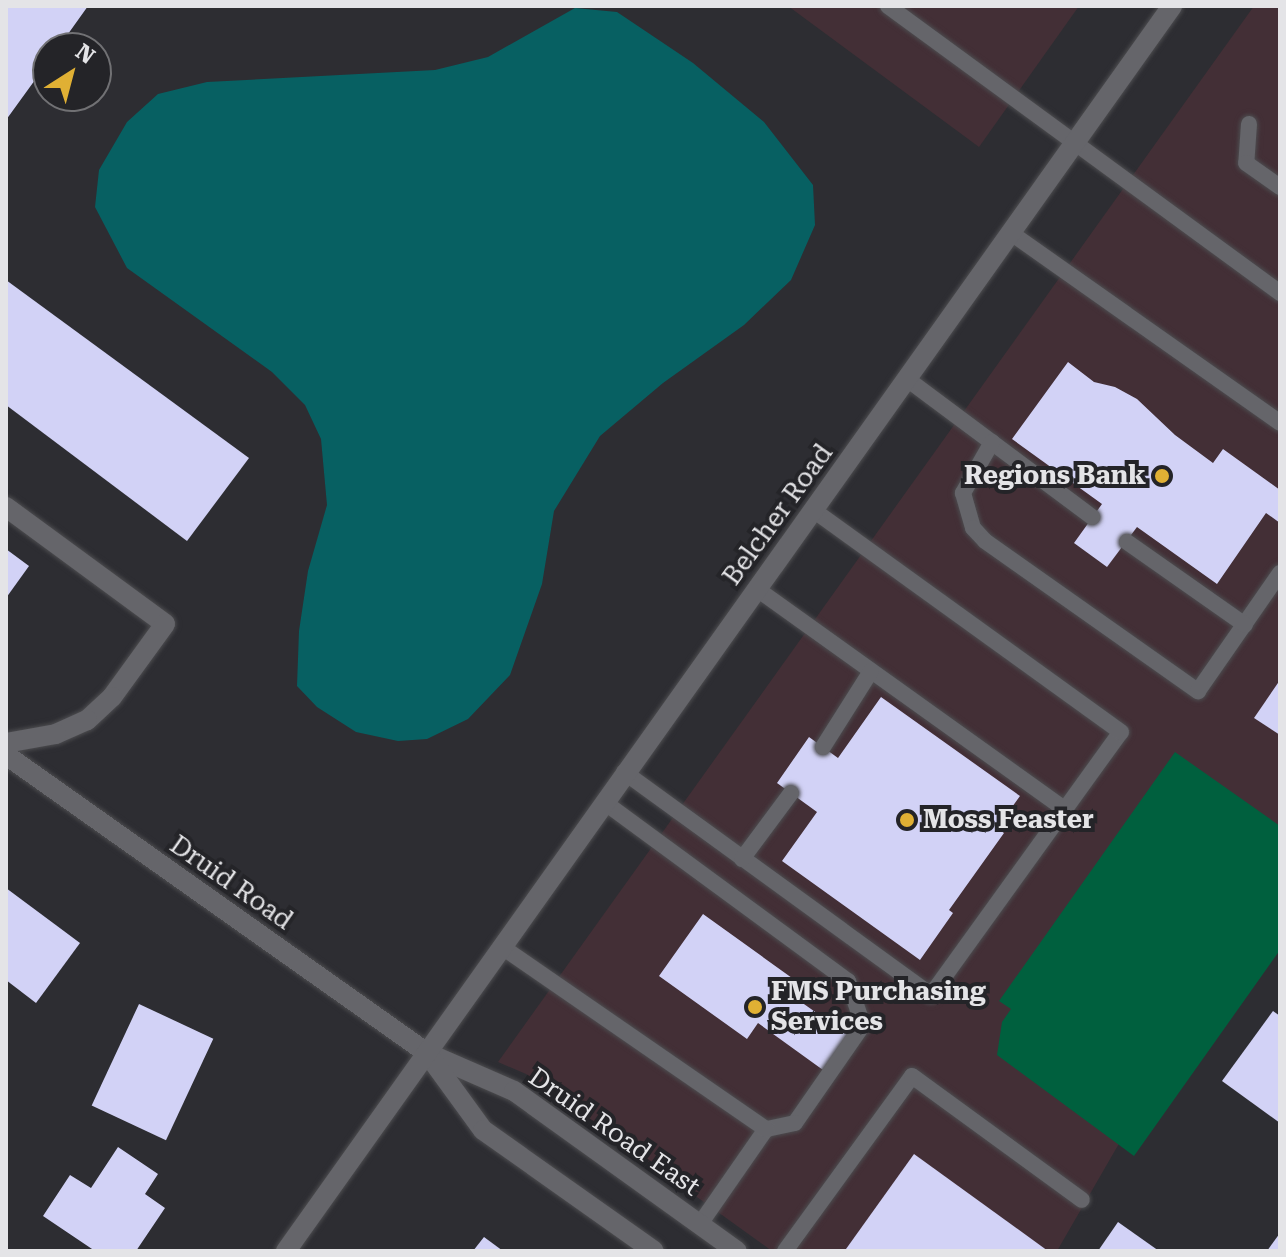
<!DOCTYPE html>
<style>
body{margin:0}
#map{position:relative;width:1286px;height:1257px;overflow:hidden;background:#2d2d32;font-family:"Roboto Serif",serif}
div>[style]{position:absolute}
.commercial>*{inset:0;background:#432f36}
.green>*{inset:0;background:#00603e}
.water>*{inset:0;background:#076062}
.building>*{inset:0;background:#d2d2f6;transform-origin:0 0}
.roads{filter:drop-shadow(0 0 2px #4c4c4f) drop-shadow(0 0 2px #4c4c4f)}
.lane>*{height:16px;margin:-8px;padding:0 8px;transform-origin:8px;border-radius:8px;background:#65656a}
.street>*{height:20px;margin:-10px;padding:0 10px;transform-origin:10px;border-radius:10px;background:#65656a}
.secondary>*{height:20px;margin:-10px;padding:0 10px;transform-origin:10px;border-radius:10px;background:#65656a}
.dots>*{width:22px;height:22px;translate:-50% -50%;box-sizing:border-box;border:4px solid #242428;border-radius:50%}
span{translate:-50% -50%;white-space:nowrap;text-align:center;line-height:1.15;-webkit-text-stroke:8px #242428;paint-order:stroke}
.poi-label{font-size:26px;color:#e4e4e7;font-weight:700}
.right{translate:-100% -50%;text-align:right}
.left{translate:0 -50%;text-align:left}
.street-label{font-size:26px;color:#e4e4e7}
.frame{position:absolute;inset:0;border:8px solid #e4e4e7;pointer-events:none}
.north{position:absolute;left:32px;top:32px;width:80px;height:80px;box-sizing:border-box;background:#242428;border:2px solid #717174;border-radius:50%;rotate:36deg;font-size:22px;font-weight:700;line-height:32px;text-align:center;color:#e4e4e7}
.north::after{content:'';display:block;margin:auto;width:28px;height:36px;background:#e0b034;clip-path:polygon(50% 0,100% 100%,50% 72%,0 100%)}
</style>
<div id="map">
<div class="commercial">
<div style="clip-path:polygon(788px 6px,1079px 6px,979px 147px)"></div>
<div style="clip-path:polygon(1254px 6px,1280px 6px,1280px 930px,1128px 1128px,1057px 1251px,772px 1251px,526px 1074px,498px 1062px)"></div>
</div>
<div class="green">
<div style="clip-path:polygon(1175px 752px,1280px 826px,1280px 950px,1134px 1156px,997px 1055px,1002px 1022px,1011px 1009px,999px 1001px)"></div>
</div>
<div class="water">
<div style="clip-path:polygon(575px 8px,617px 12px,693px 63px,764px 122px,813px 185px,815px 225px,791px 280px,744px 325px,663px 383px,600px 436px,554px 511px,542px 584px,510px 675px,468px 719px,427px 739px,398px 741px,356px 732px,317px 707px,297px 686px,299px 631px,308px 571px,327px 505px,321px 439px,305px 405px,272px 372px,127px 268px,95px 207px,99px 170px,127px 122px,158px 94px,207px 82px,435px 70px,488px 57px)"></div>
</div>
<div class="building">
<div style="clip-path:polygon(6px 6px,88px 6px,58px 48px,48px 48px,48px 62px,6px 120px)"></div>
<div style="clip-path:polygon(6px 280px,249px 458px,187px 541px,6px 405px)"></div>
<div style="clip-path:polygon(1068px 362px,1094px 382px,1115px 387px,1137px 399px,1175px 435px,1213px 463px,1223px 449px,1280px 490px,1280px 523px,1266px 513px,1217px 584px,1137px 527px,1107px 567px,1074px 543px,1102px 504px,1012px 439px)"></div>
<div style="clip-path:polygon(6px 549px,29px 566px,6px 598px)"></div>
<div style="clip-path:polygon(1280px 680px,1280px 735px,1254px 718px)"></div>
<div style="clip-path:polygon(881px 697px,1020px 796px,997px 828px,1004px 833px,949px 910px,953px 913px,920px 960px,782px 861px,817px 812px,777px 783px,809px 737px,838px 758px)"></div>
<div style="clip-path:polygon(6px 888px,80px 943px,36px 1003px,6px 980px)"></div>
<div style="clip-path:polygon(703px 914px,792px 978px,784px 990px,848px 1035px,823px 1070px,758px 1023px,747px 1039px,659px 976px)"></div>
<div style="left:139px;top:1004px;width:82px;height:112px;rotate:25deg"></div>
<div style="clip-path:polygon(1273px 1011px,1280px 1016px,1280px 1123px,1222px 1081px)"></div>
<div style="clip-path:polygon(118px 1147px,158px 1174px,145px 1194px,165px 1208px,136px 1251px,95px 1251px,43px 1216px,70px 1175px,91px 1188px)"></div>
<div style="clip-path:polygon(914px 1154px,1048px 1251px,848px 1251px,846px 1249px)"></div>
<div style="clip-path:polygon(1118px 1222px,1159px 1251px,1098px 1251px)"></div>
<div style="clip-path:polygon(1280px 1233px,1280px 1251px,1267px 1251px)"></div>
<div style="clip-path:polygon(484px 1237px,503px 1251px,473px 1251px)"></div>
</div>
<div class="roads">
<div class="lane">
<div style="left:888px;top:6px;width:486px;rotate:36.2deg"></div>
<div style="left:1249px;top:124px;width:39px;rotate:94deg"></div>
<div style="left:1246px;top:163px;width:42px;rotate:35.2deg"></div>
<div style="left:1011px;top:233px;width:329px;rotate:35.2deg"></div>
<div style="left:907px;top:379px;width:231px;rotate:36.7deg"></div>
<div style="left:992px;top:442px;width:59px;rotate:119.6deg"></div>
<div style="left:963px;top:493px;width:36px;rotate:74deg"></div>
<div style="left:973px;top:528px;width:18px;rotate:47deg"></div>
<div style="left:985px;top:541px;width:261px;rotate:35.2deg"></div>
<div style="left:1198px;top:691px;width:144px;rotate:-55.2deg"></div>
<div style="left:1127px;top:542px;width:144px;rotate:35.1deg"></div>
<div style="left:757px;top:589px;width:378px;rotate:35.6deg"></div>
<div style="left:823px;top:747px;width:90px;rotate:-57.7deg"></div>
<div style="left:624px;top:772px;width:379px;rotate:36deg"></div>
<div style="left:931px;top:995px;width:324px;rotate:-54.2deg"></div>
<div style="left:1121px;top:732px;width:380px;rotate:-144.2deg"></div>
<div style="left:604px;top:802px;width:303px;rotate:36.3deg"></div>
<div style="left:848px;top:981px;width:46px;rotate:71.2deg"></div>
<div style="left:863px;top:1025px;width:119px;rotate:124.8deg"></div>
<div style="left:795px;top:1123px;width:30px;rotate:168deg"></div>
<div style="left:766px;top:1129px;width:116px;rotate:124.8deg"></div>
<div style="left:742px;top:859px;width:82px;rotate:-53.4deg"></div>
<div style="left:502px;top:947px;width:321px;rotate:34.6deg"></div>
<div style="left:785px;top:1251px;width:216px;rotate:-54deg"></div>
<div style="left:912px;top:1076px;width:210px;rotate:36.1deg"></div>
</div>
<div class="street">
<div style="left:6px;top:507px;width:197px;rotate:36.3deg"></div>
<div style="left:165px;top:624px;width:90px;rotate:126deg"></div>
<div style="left:112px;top:697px;width:34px;rotate:137deg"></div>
<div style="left:87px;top:720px;width:34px;rotate:156deg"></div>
<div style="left:56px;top:734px;width:51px;rotate:169.8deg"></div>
</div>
<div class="secondary">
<div style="left:6px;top:755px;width:516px;rotate:35.29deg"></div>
<div style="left:427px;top:1053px;width:95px;rotate:23.6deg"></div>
<div style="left:514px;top:1091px;width:274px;rotate:35.7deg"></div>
<div style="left:427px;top:1053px;width:95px;rotate:54deg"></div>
<div style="left:483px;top:1130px;width:209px;rotate:35.3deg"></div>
<div style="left:286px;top:1251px;width:1528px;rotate:-54.56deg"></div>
</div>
</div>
<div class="dots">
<div style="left:1162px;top:476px;background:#e0b034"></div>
<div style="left:907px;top:820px;background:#e0b034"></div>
<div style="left:755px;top:1007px;background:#e0b034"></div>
</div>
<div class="poi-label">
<span class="right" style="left:1146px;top:476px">Regions Bank</span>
<span class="left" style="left:923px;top:820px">Moss Feaster</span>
<span class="left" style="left:771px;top:1007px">FMS Purchasing<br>Services</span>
</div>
<div class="street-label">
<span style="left:778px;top:515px;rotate:-54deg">Belcher Road</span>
<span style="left:231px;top:883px;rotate:35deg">Druid Road</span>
<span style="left:614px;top:1132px;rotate:35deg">Druid Road East</span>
</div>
<div class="frame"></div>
<div class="north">N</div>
</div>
